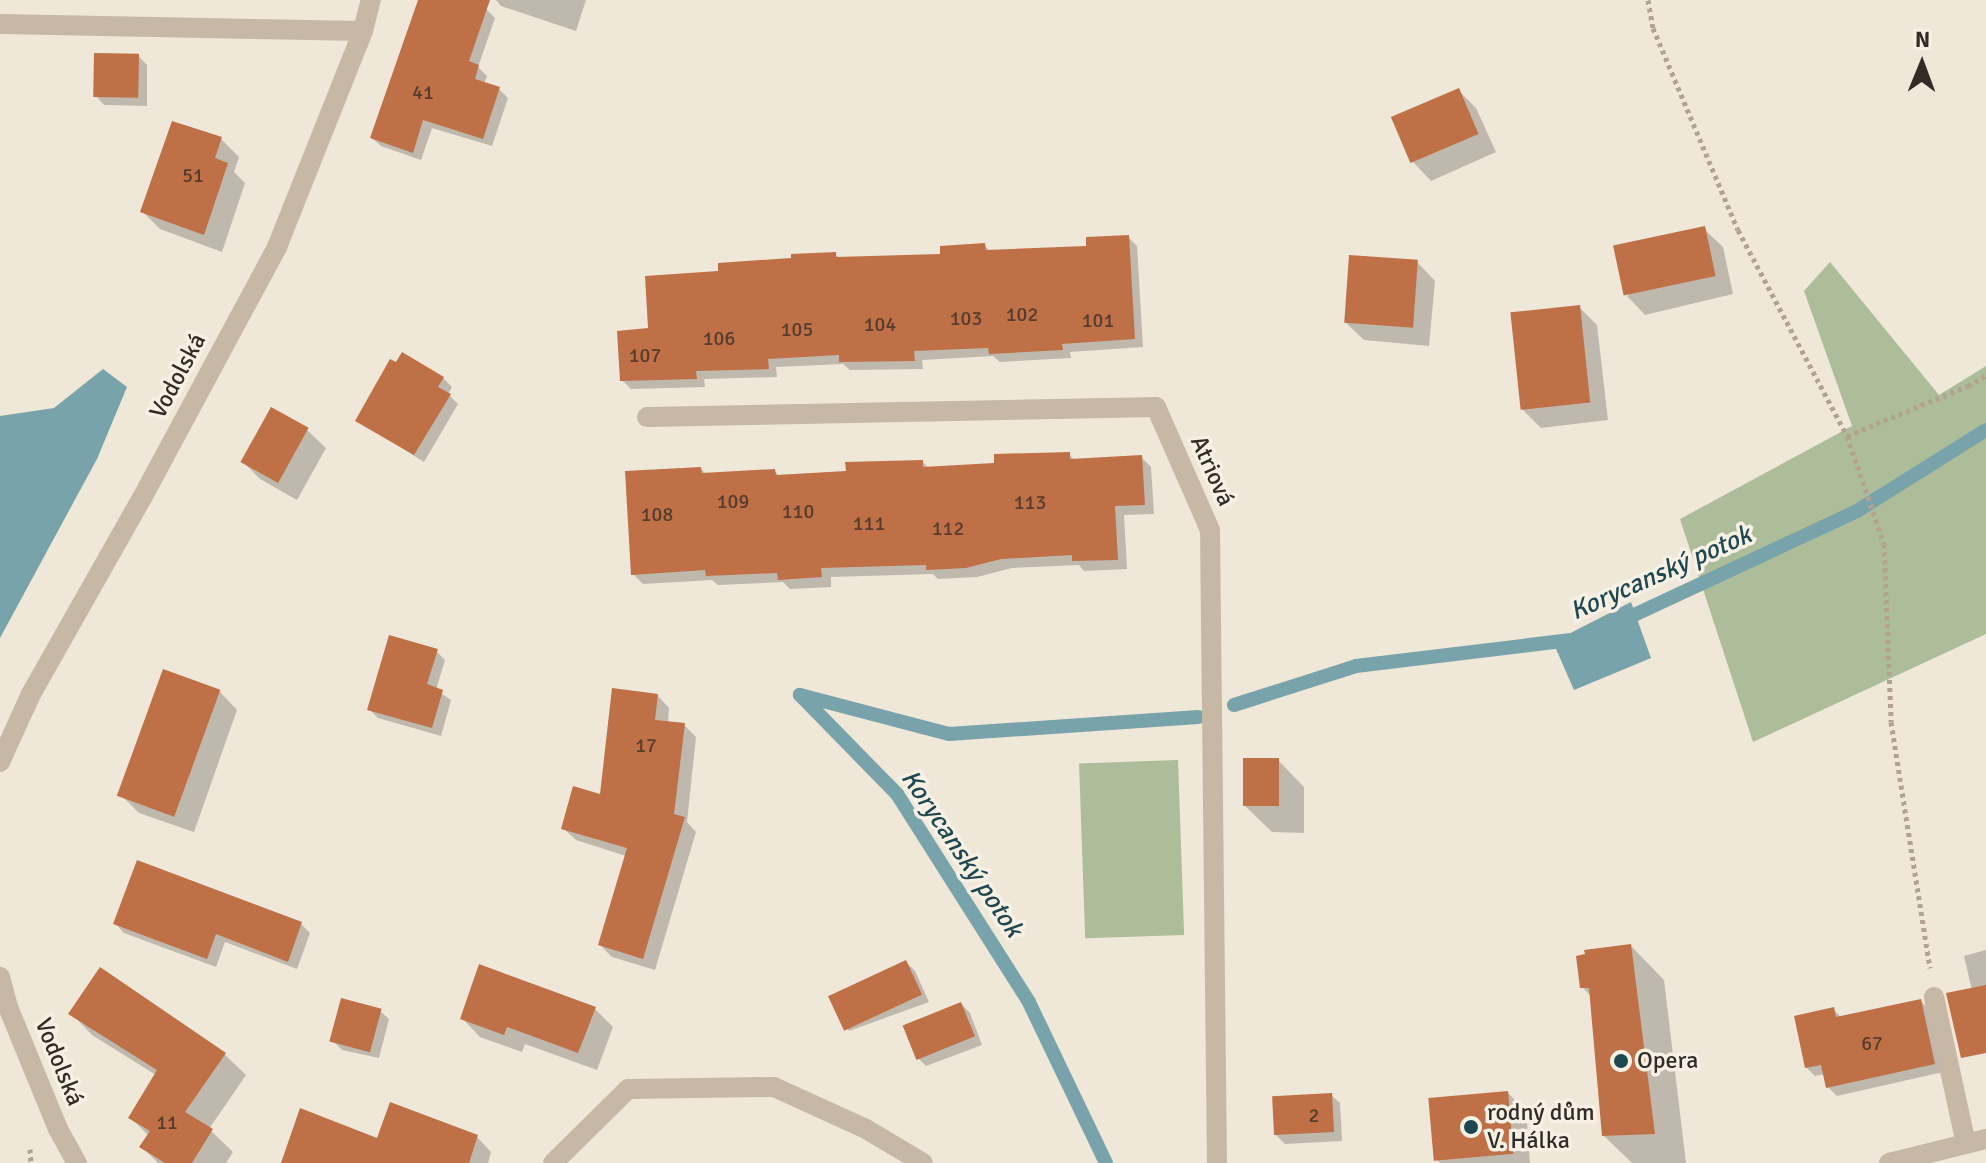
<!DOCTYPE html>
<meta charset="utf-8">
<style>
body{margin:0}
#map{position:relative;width:1986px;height:1163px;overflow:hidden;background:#efe7d8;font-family:Signika,sans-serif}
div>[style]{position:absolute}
.green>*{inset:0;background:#adbd99;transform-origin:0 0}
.water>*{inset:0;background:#79a3aa}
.shadow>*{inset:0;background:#0003}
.stream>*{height:14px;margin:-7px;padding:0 7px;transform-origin:7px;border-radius:7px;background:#79a3aa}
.building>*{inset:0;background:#bf7046;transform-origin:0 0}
.path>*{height:5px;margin-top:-2.5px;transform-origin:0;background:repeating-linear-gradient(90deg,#b2a28f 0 4px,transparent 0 8px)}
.service>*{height:20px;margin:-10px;padding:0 10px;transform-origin:10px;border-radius:10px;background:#c6b8a5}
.minor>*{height:20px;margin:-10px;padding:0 10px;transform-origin:10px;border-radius:10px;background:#c6b8a5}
.tertiary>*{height:20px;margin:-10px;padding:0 10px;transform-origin:10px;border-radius:10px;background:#c6b8a5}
.dots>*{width:22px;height:22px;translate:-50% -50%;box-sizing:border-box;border:4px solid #f7f0e4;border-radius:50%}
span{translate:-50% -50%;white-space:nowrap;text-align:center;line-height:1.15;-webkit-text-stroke:7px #f7f0e4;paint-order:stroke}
.number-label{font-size:20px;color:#553c2e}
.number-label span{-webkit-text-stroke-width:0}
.street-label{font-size:24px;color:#322b26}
.poi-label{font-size:24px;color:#322b26}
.left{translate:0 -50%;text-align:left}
.water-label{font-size:26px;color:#1e4851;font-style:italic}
.north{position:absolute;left:1882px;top:24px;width:80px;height:80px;-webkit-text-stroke:6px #f7f0e4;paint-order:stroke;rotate:1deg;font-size:22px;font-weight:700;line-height:32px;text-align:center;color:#322b26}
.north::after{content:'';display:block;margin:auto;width:28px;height:36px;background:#322b26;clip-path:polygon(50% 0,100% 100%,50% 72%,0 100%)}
</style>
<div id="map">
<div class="green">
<div style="clip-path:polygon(1830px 262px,1939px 395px,1986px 366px,1986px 634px,1753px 742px,1680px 519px,1852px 426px,1804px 291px)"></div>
<div style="left:1178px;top:760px;width:175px;height:99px;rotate:88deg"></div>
</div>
<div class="water">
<div style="clip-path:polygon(103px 369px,127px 387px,97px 459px,0 638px,0 416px,54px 408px)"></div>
<div style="clip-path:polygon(1631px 602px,1651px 658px,1574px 690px,1553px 642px)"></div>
</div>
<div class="shadow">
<div style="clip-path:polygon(437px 0,460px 0,486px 9px,495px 18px,478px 67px,487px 76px,484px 84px,499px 89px,508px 98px,492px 146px,432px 128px,421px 160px,381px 146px,372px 138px)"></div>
<div style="clip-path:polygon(496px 0,586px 0,576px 31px,501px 6px)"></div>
<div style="clip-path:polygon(138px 56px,147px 65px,147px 106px,104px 105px,96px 96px)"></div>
<div style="clip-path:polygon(1458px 90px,1476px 108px,1496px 152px,1431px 181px,1413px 162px)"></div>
<div style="clip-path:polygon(221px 139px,239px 157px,234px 172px,245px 183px,222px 252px,160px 229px,142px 211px)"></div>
<div style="clip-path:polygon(1704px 229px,1723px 247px,1733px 294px,1645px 315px,1627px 296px)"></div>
<div style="clip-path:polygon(1128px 237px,1137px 246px,1143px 347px,1070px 352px,1071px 358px,1000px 362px,993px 356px,922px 360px,923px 369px,850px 370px,843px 364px,776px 367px,777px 377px,704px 379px,705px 387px,631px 389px,622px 380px,651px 330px,720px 273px,835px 254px,841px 259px,942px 256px,984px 245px,991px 252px,1088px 248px)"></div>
<div style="clip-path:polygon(1417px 262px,1435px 281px,1429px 346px,1364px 340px,1345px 322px)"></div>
<div style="clip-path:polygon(1579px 307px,1597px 325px,1608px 420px,1541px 428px,1523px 410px)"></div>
<div style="clip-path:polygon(443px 378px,452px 387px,448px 394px,458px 404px,424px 462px,357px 420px)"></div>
<div style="clip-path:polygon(307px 430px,326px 448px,297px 500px,260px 479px,242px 461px)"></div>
<div style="clip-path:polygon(1069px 454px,1075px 461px,1141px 457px,1151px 467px,1154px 514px,1124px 515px,1127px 569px,1084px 571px,1079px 565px,1012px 568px,977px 577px,938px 579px,933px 574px,831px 577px,831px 587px,790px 589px,783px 582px,718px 585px,712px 580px,643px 584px,633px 574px,701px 469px,707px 475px,775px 471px,780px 477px,848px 473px,923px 462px,929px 469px,996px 465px)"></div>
<div style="clip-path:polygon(436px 651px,445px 660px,436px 690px,451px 700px,441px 736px,378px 718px,369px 709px)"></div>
<div style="clip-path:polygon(219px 691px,237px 710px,194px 832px,139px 813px,121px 795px)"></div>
<div style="clip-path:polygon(657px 695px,669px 708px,668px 723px,684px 725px,696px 737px,687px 822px,696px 832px,655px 970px,612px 957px,600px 945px,626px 856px,576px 840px,563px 828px,602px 796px)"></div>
<div style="clip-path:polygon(1278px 760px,1304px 787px,1304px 833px,1272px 832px,1245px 806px)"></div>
<div style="clip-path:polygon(138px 863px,301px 924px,310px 933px,297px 969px,225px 942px,216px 967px,124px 933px,116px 924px)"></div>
<div style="clip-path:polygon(1631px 946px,1664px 980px,1686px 1163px,1632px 1163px,1604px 1136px,1592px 997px,1582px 987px)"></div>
<div style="clip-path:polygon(1986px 950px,1986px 1050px,1964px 956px)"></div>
<div style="clip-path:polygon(906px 962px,915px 971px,929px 1002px,849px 1031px,840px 1022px)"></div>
<div style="clip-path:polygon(1921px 1001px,1929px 1010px,1943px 1072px,1837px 1096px,1828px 1087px,1825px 1074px,1815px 1076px,1806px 1067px,1833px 1009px,1842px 1018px)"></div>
<div style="clip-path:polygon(961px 1004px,970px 1013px,982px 1045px,926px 1066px,918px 1058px)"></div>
<div style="clip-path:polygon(595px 1009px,613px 1027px,597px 1070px,525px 1044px,522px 1052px,480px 1037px,462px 1018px)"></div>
<div style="clip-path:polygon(380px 1011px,389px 1019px,379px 1058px,342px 1050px,333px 1041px)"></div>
<div style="clip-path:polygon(71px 1013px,224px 1054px,246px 1075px,209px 1129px,233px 1152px,226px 1163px,158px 1163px,142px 1147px,149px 1136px,131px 1118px,156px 1075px,92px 1035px)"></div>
<div style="clip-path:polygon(1508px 1093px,1526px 1111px,1530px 1163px,1440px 1163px,1435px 1158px)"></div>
<div style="clip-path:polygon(1331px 1095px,1340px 1103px,1342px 1141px,1285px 1144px,1276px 1135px)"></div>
<div style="clip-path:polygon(477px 1137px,491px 1152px,488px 1163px,284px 1163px,378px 1140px)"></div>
</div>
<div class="stream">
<div style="left:1619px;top:622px;width:263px;rotate:-25deg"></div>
<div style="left:1857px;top:511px;width:152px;rotate:-32.1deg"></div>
<div style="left:1234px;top:705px;width:128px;rotate:-17.7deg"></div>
<div style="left:1356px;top:666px;width:216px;rotate:-6.9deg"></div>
<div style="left:1106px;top:1163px;width:178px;rotate:-115.6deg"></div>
<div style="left:1029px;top:1002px;width:246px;rotate:-122.4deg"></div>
<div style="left:897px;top:794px;width:139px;rotate:-134.4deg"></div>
<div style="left:800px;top:695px;width:154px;rotate:14.7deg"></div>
<div style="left:949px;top:734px;width:250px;rotate:-3.9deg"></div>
</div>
<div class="building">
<div style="clip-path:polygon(418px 0,490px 0,469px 61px,479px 65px,475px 79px,500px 87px,483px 139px,423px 120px,413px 153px,370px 138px)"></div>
<div style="left:94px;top:53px;width:45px;height:44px;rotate:1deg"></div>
<div style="left:1459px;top:88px;width:50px;height:74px;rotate:67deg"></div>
<div style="clip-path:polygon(172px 121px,222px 137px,215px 158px,228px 163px,204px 235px,140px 212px)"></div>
<div style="left:1705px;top:226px;width:51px;height:94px;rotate:78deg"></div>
<div style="clip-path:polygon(1129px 235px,1135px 339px,1062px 344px,1063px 350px,989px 354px,988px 348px,914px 351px,915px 361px,839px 362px,839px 355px,768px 359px,769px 369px,696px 371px,697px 379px,620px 381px,617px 331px,648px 328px,645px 276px,718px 271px,718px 263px,791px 258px,791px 254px,836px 252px,836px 257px,940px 254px,940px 246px,985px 243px,986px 250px,1086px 246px,1086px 237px)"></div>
<div style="left:1349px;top:255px;width:69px;height:68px;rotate:4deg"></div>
<div style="left:1580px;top:305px;width:98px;height:70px;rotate:84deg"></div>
<div style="clip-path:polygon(402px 352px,444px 377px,438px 387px,451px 394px,414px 455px,355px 421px,390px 359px,396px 362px)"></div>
<div style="left:271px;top:407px;width:43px;height:63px;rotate:29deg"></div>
<div style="clip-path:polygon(1070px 452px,1070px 459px,1142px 455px,1145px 505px,1115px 506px,1118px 560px,1072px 561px,1072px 555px,1001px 559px,966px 568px,926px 570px,926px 565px,821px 568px,822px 577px,778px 580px,777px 573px,706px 576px,705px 570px,631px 575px,625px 471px,701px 467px,702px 473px,775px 469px,776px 475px,846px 471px,845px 462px,923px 460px,923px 467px,994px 463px,994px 454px)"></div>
<div style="clip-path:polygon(389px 635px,438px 649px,427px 684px,443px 690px,432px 728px,367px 710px)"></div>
<div style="left:163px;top:669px;width:61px;height:135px;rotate:20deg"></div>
<div style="clip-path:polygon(612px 688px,658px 694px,655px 720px,685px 723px,674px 814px,685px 817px,643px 959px,598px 945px,627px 848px,561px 829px,573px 786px,600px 794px)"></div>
<div style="left:1243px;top:758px;width:36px;height:48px"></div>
<div style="clip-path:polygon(137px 860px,302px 922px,288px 962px,216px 934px,207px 959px,113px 924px)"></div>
<div style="clip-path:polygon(1631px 944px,1655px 1134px,1602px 1136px,1589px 988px,1580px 988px,1576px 956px,1585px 954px,1584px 950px)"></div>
<div style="left:906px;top:960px;width:38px;height:86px;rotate:65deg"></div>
<div style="clip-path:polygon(479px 964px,596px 1007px,578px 1053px,507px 1027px,504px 1035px,460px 1019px)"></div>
<div style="clip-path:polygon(100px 967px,226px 1053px,185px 1112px,213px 1129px,192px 1163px,165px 1163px,139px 1147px,150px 1131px,128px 1118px,157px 1070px,68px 1014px)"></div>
<div style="clip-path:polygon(1986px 985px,1986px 1053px,1961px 1058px,1946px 993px)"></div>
<div style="left:341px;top:998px;width:42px;height:45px;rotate:15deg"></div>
<div style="clip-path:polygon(1921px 999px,1935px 1064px,1826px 1088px,1821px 1065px,1805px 1068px,1794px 1016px,1834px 1007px,1836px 1017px)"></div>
<div style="left:961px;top:1002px;width:37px;height:63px;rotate:68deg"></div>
<div style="left:1508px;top:1091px;width:63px;height:80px;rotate:85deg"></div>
<div style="left:1332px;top:1093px;width:39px;height:60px;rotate:87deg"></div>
<div style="clip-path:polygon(390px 1102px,478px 1135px,469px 1163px,281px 1163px,300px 1108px,377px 1138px)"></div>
</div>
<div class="path">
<div style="left:1648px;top:0;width:28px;rotate:80deg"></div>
<div style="left:1653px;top:28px;width:219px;rotate:67.2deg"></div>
<div style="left:1738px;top:230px;width:233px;rotate:62.1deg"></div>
<div style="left:1847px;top:436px;width:114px;rotate:71.1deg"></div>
<div style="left:1884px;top:544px;width:178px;rotate:87.7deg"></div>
<div style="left:1891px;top:722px;width:249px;rotate:81deg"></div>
<div style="left:1847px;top:436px;width:131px;rotate:-22.5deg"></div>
<div style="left:1968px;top:386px;width:21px;rotate:-31deg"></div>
<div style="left:30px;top:1149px;width:14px;rotate:86deg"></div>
</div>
<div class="service">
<div style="left:1934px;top:997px;width:150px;rotate:77.7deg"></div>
<div style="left:553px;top:1163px;width:105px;rotate:-44.6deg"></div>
<div style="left:628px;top:1089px;width:146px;rotate:-0.8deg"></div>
<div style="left:774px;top:1087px;width:101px;rotate:24.5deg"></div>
<div style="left:866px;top:1129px;width:66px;rotate:30.8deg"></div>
</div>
<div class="minor">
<div style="left:0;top:24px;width:363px;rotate:1.1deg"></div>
<div style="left:647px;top:417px;width:509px;rotate:-1.13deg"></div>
<div style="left:1156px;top:407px;width:134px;rotate:66.3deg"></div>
<div style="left:1210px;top:530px;width:633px;rotate:89.37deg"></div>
<div style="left:1889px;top:1163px;width:100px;rotate:-13.9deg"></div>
</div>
<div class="tertiary">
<div style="left:0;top:762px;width:75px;rotate:-65.5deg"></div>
<div style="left:31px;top:694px;width:225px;rotate:-60.5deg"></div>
<div style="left:142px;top:498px;width:285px;rotate:-61.7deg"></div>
<div style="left:277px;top:247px;width:232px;rotate:-68.3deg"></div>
<div style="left:363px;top:31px;width:32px;rotate:-76deg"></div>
<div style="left:0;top:977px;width:31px;rotate:75deg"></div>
<div style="left:8px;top:1007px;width:132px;rotate:67.7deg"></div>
<div style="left:58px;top:1129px;width:39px;rotate:61deg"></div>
</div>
<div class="dots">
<div style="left:1621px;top:1061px;background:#1e4851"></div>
<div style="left:1471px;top:1127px;background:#1e4851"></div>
</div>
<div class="number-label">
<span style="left:423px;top:92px">41</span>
<span style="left:193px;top:175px">51</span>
<span style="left:1022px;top:314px">102</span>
<span style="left:966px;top:318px">103</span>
<span style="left:1098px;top:320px">101</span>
<span style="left:880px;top:324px">104</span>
<span style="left:797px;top:329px">105</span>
<span style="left:719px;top:338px">106</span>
<span style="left:645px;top:355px">107</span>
<span style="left:733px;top:501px">109</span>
<span style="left:1030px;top:502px">113</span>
<span style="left:798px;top:511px">110</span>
<span style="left:657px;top:514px">108</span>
<span style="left:869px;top:523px">111</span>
<span style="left:948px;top:528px">112</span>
<span style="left:646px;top:745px">17</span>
<span style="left:1872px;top:1043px">67</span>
<span style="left:1314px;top:1115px">2</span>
<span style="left:167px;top:1122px">11</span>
</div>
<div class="street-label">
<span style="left:178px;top:376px;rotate:-62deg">Vodolská</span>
<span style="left:1212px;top:471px;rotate:66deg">Atriová</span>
<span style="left:59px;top:1062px;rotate:68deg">Vodolská</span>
</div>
<div class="poi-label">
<span class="left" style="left:1637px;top:1061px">Opera</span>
<span class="left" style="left:1487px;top:1127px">rodný dům<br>V. Hálka</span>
</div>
<div class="water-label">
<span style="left:1661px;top:574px;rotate:-24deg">Korycanský potok</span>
<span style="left:961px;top:854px;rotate:56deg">Korycanský potok</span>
</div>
<div class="north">N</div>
</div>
